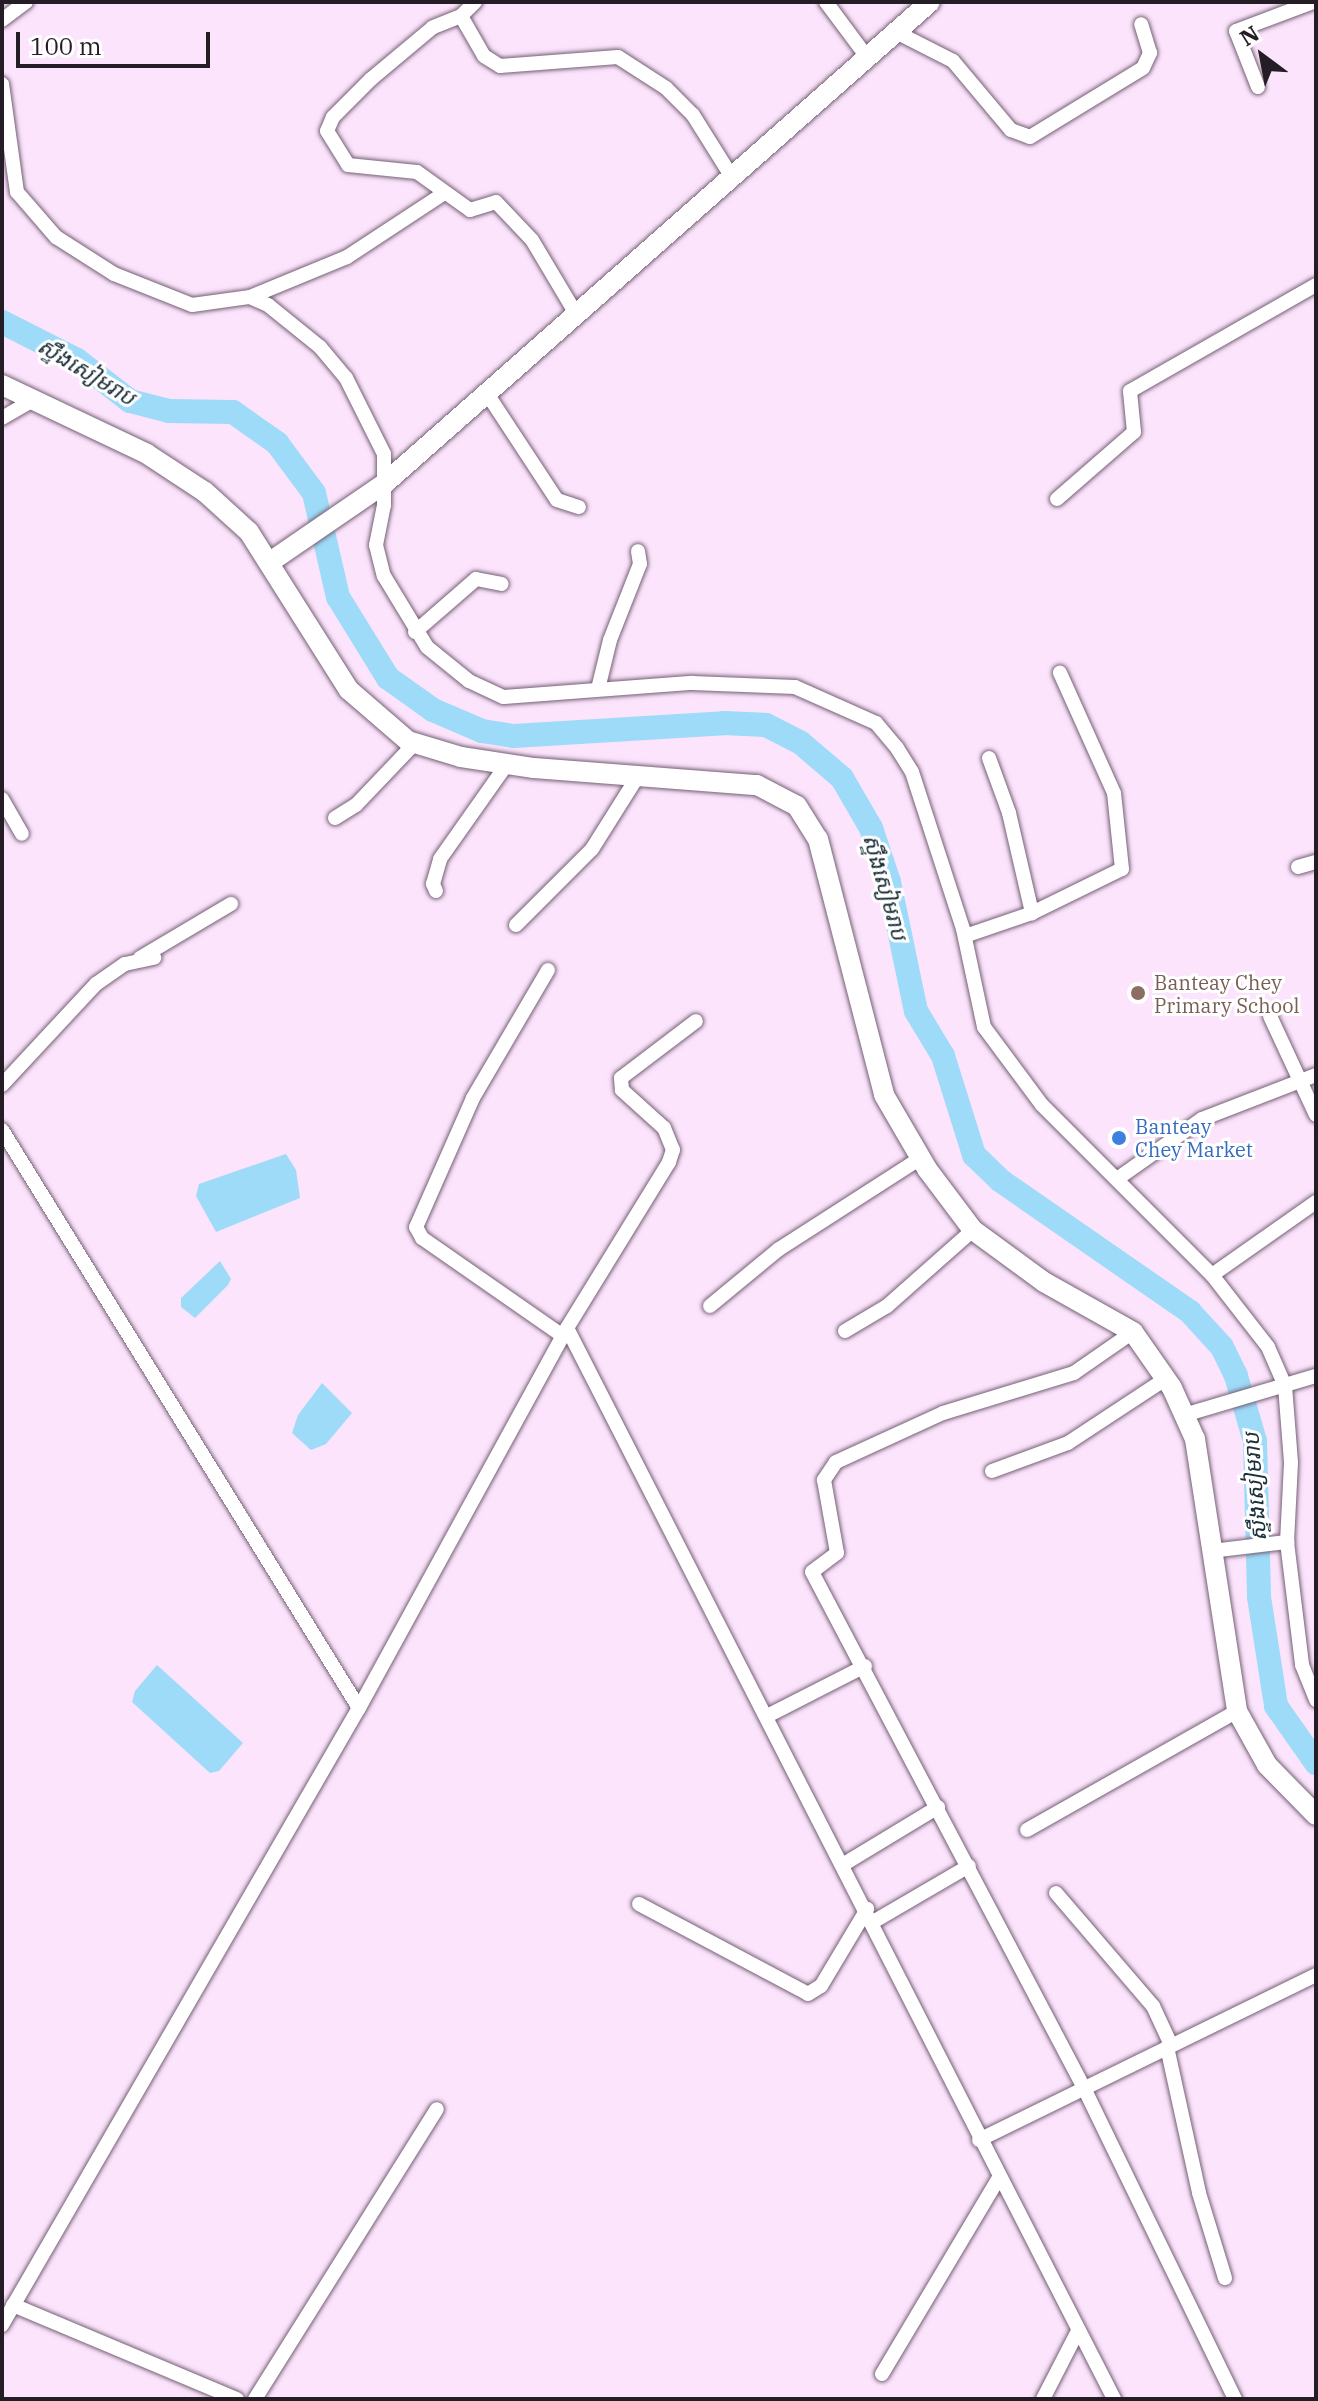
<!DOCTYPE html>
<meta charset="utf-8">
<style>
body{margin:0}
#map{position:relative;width:1318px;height:2401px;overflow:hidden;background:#fce4fc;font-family:"IBM Plex Serif","Noto Sans Khmer",serif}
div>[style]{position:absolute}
.water>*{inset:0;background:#9ddbf9}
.river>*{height:24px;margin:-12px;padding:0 12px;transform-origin:12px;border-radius:12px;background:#9ddbf9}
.roads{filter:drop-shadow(0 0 2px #746074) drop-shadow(0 0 2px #746074)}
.street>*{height:14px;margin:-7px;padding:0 7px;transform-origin:7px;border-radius:7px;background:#fff}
.secondary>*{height:20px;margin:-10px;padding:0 10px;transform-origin:10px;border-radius:10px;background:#fff}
.dots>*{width:22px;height:22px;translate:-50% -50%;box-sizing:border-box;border:4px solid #fff;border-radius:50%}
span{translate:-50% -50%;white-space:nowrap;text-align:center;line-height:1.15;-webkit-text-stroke:6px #fff;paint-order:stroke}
.education-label{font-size:20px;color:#785e54}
.left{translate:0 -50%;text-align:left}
.shop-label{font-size:20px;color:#366cbe}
.water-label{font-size:22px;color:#1c3039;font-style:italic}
.frame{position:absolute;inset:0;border:4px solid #251d25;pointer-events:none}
.north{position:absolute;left:1222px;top:16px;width:80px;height:80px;-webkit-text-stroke:6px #fff;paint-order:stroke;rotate:328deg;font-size:22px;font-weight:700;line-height:32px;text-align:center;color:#251d25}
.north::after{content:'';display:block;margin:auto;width:28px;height:36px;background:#251d25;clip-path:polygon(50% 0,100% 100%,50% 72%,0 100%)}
.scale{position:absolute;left:16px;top:32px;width:194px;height:36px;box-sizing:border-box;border:4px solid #251d25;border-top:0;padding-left:10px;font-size:24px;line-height:28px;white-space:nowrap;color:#251d25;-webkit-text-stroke:6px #fff;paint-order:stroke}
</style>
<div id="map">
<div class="water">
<div style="clip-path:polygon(286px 1154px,296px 1170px,300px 1198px,216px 1232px,196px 1196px,199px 1184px)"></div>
<div style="clip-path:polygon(220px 1261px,231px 1279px,228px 1285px,195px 1318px,181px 1307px,181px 1298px)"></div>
<div style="clip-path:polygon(322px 1383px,352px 1413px,326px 1444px,311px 1450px,292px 1433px,298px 1415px)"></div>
<div style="clip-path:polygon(157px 1665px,243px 1743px,219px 1771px,210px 1773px,132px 1702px,135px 1691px)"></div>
</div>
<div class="river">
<div style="left:2px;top:322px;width:84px;rotate:26.9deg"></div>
<div style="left:77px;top:360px;width:67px;rotate:37.7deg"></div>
<div style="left:130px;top:401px;width:40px;rotate:14.4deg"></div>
<div style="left:169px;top:411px;width:64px;rotate:0.9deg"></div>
<div style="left:233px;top:412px;width:54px;rotate:35.2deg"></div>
<div style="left:277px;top:443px;width:62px;rotate:53.5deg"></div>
<div style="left:314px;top:493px;width:107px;rotate:77deg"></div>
<div style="left:338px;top:597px;width:95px;rotate:58.3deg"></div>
<div style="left:388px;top:678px;width:55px;rotate:35.4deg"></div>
<div style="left:433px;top:710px;width:53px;rotate:23.2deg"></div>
<div style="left:482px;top:731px;width:32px;rotate:9deg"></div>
<div style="left:514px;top:736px;width:210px;rotate:-3.5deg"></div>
<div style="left:724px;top:723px;width:42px;rotate:2.7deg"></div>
<div style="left:766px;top:725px;width:39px;rotate:27deg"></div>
<div style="left:801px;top:743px;width:54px;rotate:40.5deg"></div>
<div style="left:842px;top:778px;width:58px;rotate:59.9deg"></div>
<div style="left:871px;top:828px;width:57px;rotate:71.6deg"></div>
<div style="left:889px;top:882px;width:132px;rotate:78.2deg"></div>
<div style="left:916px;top:1011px;width:52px;rotate:59deg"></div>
<div style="left:943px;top:1056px;width:104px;rotate:72.6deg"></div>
<div style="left:974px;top:1155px;width:37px;rotate:44deg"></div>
<div style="left:1001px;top:1181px;width:230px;rotate:34.7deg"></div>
<div style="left:1190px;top:1312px;width:47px;rotate:47.6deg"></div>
<div style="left:1222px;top:1347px;width:32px;rotate:64deg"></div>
<div style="left:1236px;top:1376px;width:68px;rotate:73.7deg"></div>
<div style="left:1255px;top:1441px;width:156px;rotate:88.5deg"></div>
<div style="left:1259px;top:1597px;width:110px;rotate:81.1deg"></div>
<div style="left:1276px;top:1706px;width:70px;rotate:54.9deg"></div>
</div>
<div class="roads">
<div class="street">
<div style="left:475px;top:2px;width:20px;rotate:135deg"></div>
<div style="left:461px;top:16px;width:31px;rotate:158deg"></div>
<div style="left:432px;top:28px;width:80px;rotate:140.1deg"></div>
<div style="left:371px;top:79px;width:54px;rotate:135deg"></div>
<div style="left:333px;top:117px;width:15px;rotate:113deg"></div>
<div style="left:327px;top:131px;width:40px;rotate:58deg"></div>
<div style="left:348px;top:165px;width:69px;rotate:5.8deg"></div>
<div style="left:417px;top:172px;width:65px;rotate:35.6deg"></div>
<div style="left:470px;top:210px;width:27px;rotate:-17deg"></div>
<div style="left:496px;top:202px;width:52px;rotate:46.5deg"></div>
<div style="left:532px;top:240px;width:84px;rotate:59.2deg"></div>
<div style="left:826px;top:2px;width:69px;rotate:53.3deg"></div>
<div style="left:461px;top:16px;width:46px;rotate:60.1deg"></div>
<div style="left:484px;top:56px;width:19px;rotate:32deg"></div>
<div style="left:500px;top:66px;width:118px;rotate:-4.4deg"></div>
<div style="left:618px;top:57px;width:57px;rotate:32.9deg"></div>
<div style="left:666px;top:88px;width:38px;rotate:45deg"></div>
<div style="left:693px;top:115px;width:70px;rotate:57.9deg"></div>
<div style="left:2px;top:20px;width:30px;rotate:-37deg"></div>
<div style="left:896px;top:32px;width:64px;rotate:27deg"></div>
<div style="left:953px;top:61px;width:90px;rotate:50deg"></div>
<div style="left:1011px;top:130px;width:20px;rotate:20deg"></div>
<div style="left:1030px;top:137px;width:132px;rotate:-31.4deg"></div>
<div style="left:1143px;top:68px;width:17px;rotate:-65deg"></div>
<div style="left:1150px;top:53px;width:30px;rotate:-107deg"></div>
<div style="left:2px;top:84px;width:109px;rotate:82.1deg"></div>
<div style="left:17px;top:192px;width:60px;rotate:49.1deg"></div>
<div style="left:56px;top:237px;width:69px;rotate:32.5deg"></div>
<div style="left:114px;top:274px;width:84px;rotate:21.7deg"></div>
<div style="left:192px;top:305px;width:59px;rotate:-7.9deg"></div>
<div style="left:250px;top:297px;width:20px;rotate:24deg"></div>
<div style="left:268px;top:305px;width:67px;rotate:38.9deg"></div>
<div style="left:320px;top:347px;width:40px;rotate:50deg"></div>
<div style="left:346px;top:378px;width:85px;rotate:63.4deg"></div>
<div style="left:384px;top:454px;width:51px;rotate:90deg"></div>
<div style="left:384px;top:505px;width:41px;rotate:101.3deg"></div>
<div style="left:376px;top:545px;width:32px;rotate:76deg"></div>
<div style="left:384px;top:576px;width:83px;rotate:58.8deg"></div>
<div style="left:427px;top:647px;width:54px;rotate:39deg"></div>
<div style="left:469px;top:681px;width:38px;rotate:25deg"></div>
<div style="left:504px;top:697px;width:189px;rotate:-4.3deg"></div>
<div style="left:692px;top:683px;width:103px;rotate:2.2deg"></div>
<div style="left:795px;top:687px;width:89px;rotate:24deg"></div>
<div style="left:876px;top:723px;width:33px;rotate:50deg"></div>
<div style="left:897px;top:748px;width:28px;rotate:58deg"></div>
<div style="left:912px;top:772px;width:165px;rotate:72deg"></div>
<div style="left:963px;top:929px;width:100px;rotate:77.9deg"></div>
<div style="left:984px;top:1027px;width:97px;rotate:53.4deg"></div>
<div style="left:1042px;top:1105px;width:240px;rotate:45deg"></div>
<div style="left:1212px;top:1275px;width:91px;rotate:52.1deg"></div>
<div style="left:1268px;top:1347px;width:43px;rotate:66.4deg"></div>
<div style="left:1285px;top:1386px;width:77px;rotate:85.5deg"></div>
<div style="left:1291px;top:1463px;width:79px;rotate:92.9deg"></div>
<div style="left:1287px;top:1542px;width:124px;rotate:83deg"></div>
<div style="left:1302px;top:1665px;width:38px;rotate:68deg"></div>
<div style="left:1258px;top:87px;width:60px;rotate:-111.4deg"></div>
<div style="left:1236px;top:31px;width:82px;rotate:-20.6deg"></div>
<div style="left:250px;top:297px;width:105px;rotate:-22.4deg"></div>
<div style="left:347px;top:257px;width:115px;rotate:-33.3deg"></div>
<div style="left:486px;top:392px;width:129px;rotate:56.7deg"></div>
<div style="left:557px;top:500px;width:23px;rotate:18deg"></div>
<div style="left:2px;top:418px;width:34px;rotate:-30deg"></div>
<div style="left:1057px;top:499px;width:102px;rotate:-41deg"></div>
<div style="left:1134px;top:432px;width:41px;rotate:-95.6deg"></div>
<div style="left:1130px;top:391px;width:214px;rotate:-29.7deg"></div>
<div style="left:415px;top:632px;width:81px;rotate:-41deg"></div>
<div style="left:476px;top:579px;width:26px;rotate:11deg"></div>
<div style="left:598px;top:689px;width:50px;rotate:-76.2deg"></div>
<div style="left:610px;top:640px;width:82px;rotate:-68.5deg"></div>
<div style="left:640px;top:564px;width:13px;rotate:-99deg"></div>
<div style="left:989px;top:758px;width:59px;rotate:70deg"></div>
<div style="left:1009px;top:813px;width:103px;rotate:77deg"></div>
<div style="left:2px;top:799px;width:40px;rotate:60.3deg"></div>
<div style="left:335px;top:818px;width:25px;rotate:-32deg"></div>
<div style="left:356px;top:805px;width:86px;rotate:-46.4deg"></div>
<div style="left:1298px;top:867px;width:19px;rotate:-16deg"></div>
<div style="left:436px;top:891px;width:8px;rotate:-113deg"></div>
<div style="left:433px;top:884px;width:26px;rotate:-74deg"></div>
<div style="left:440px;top:859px;width:116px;rotate:-54.8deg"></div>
<div style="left:516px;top:925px;width:107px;rotate:-45deg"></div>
<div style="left:592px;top:849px;width:83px;rotate:-57.8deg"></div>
<div style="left:965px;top:936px;width:71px;rotate:-18.9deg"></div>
<div style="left:1032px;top:913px;width:100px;rotate:-26.1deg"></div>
<div style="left:1122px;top:869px;width:76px;rotate:-96deg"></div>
<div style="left:1114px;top:793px;width:132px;rotate:-114.2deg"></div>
<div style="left:140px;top:958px;width:106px;rotate:-30.7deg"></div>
<div style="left:548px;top:970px;width:148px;rotate:120.4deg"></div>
<div style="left:473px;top:1098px;width:141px;rotate:113.8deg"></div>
<div style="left:416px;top:1227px;width:13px;rotate:61deg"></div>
<div style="left:422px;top:1238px;width:172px;rotate:34.8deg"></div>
<div style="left:1270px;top:1016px;width:109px;rotate:65.1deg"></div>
<div style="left:2px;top:1085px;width:138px;rotate:-47.1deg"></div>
<div style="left:96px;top:984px;width:35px;rotate:-35deg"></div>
<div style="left:125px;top:964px;width:30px;rotate:-12deg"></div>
<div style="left:2px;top:1130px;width:679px;rotate:58.3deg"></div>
<div style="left:1117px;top:1179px;width:104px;rotate:-35.2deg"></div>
<div style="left:1202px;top:1119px;width:122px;rotate:-21.1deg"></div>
<div style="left:1212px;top:1275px;width:127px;rotate:-35.1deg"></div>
<div style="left:710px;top:1306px;width:89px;rotate:-39.6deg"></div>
<div style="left:779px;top:1249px;width:169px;rotate:-32.7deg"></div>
<div style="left:567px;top:1328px;width:1203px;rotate:62.94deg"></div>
<div style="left:845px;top:1331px;width:49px;rotate:-30.8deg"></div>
<div style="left:887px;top:1306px;width:115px;rotate:-41.5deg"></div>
<div style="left:1133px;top:1332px;width:72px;rotate:145.2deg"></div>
<div style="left:1074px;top:1373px;width:137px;rotate:163deg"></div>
<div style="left:943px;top:1413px;width:118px;rotate:155.4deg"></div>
<div style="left:836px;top:1462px;width:22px;rotate:124deg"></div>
<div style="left:824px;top:1480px;width:74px;rotate:79.9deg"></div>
<div style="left:837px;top:1553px;width:31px;rotate:143deg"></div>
<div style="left:812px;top:1572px;width:581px;rotate:62.2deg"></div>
<div style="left:1083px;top:2086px;width:348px;rotate:64.1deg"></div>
<div style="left:1184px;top:1415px;width:138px;rotate:-16.5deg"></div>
<div style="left:992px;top:1471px;width:81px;rotate:-20.2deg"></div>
<div style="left:1068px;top:1443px;width:118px;rotate:-33.3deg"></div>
<div style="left:1211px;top:1551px;width:77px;rotate:-6.8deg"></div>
<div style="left:767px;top:1716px;width:110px;rotate:-27deg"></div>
<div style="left:1027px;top:1830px;width:241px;rotate:-29.5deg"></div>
<div style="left:844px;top:1864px;width:110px;rotate:-31.2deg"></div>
<div style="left:1056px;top:1893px;width:149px;rotate:49.4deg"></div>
<div style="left:1153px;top:2006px;width:43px;rotate:65.2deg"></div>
<div style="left:639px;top:1904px;width:191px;rotate:28deg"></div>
<div style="left:808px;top:1994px;width:15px;rotate:-32deg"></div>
<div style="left:821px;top:1986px;width:90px;rotate:-59.1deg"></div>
<div style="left:873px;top:1922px;width:111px;rotate:-30.3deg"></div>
<div style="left:1167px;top:2047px;width:149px;rotate:77.6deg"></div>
<div style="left:1199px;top:2193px;width:89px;rotate:73deg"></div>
<div style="left:979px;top:2140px;width:375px;rotate:-26.1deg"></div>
<div style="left:13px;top:2305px;width:243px;rotate:22.8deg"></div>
<div style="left:2px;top:2325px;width:713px;rotate:-59.95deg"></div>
<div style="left:359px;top:1708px;width:433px;rotate:-61.3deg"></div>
<div style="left:567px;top:1328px;width:195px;rotate:-58.4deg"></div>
<div style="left:669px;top:1162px;width:13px;rotate:-72deg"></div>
<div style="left:673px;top:1150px;width:24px;rotate:-112deg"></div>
<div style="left:664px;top:1128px;width:57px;rotate:-137.9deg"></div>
<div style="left:622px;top:1090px;width:12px;rotate:-95deg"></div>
<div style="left:621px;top:1078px;width:94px;rotate:-37.2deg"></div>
<div style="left:882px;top:2374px;width:228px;rotate:-59.2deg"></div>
<div style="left:255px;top:2399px;width:342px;rotate:-57.9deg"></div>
<div style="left:1043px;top:2399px;width:76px;rotate:-62.8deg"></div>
</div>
<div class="secondary">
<div style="left:2px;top:385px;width:161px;rotate:25.4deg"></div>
<div style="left:147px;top:454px;width:69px;rotate:33.2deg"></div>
<div style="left:205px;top:492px;width:59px;rotate:42.3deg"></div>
<div style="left:249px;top:532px;width:187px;rotate:57.7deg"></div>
<div style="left:349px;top:690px;width:78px;rotate:40.8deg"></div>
<div style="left:408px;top:741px;width:55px;rotate:16.8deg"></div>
<div style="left:461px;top:757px;width:74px;rotate:8.6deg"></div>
<div style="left:534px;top:768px;width:224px;rotate:4.4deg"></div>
<div style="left:757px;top:785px;width:45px;rotate:27.7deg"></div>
<div style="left:797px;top:806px;width:39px;rotate:58deg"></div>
<div style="left:818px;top:839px;width:264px;rotate:75.5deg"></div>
<div style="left:884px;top:1095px;width:86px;rotate:59.8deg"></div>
<div style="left:927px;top:1169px;width:76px;rotate:53deg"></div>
<div style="left:973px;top:1230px;width:88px;rotate:36.2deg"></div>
<div style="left:1044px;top:1282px;width:102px;rotate:29.3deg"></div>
<div style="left:1133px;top:1332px;width:68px;rotate:55.1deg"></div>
<div style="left:1172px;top:1388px;width:56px;rotate:65.7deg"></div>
<div style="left:1195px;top:1439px;width:275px;rotate:81.2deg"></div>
<div style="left:1237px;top:1711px;width:62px;rotate:60.9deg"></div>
<div style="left:1267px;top:1765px;width:70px;rotate:45.6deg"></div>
<div style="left:270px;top:562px;width:138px;rotate:-34.4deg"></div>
<div style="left:384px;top:484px;width:728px;rotate:-41.44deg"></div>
</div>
</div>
<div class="dots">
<div style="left:1138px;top:993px;background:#8d6e63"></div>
<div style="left:1119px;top:1138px;background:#3f7fe0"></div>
</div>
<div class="education-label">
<span class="left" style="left:1154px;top:994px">Banteay Chey<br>Primary School</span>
</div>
<div class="shop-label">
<span class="left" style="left:1135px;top:1138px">Banteay<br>Chey Market</span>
</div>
<div class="water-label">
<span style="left:87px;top:371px;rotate:31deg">ស្ទឹងសៀមរាប</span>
<span style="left:886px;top:887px;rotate:74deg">ស្ទឹងសៀមរាប</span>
<span style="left:1254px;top:1487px;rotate:-94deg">ស្ទឹងសៀមរាប</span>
</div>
<div class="frame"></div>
<div class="north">N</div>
<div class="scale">100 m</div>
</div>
